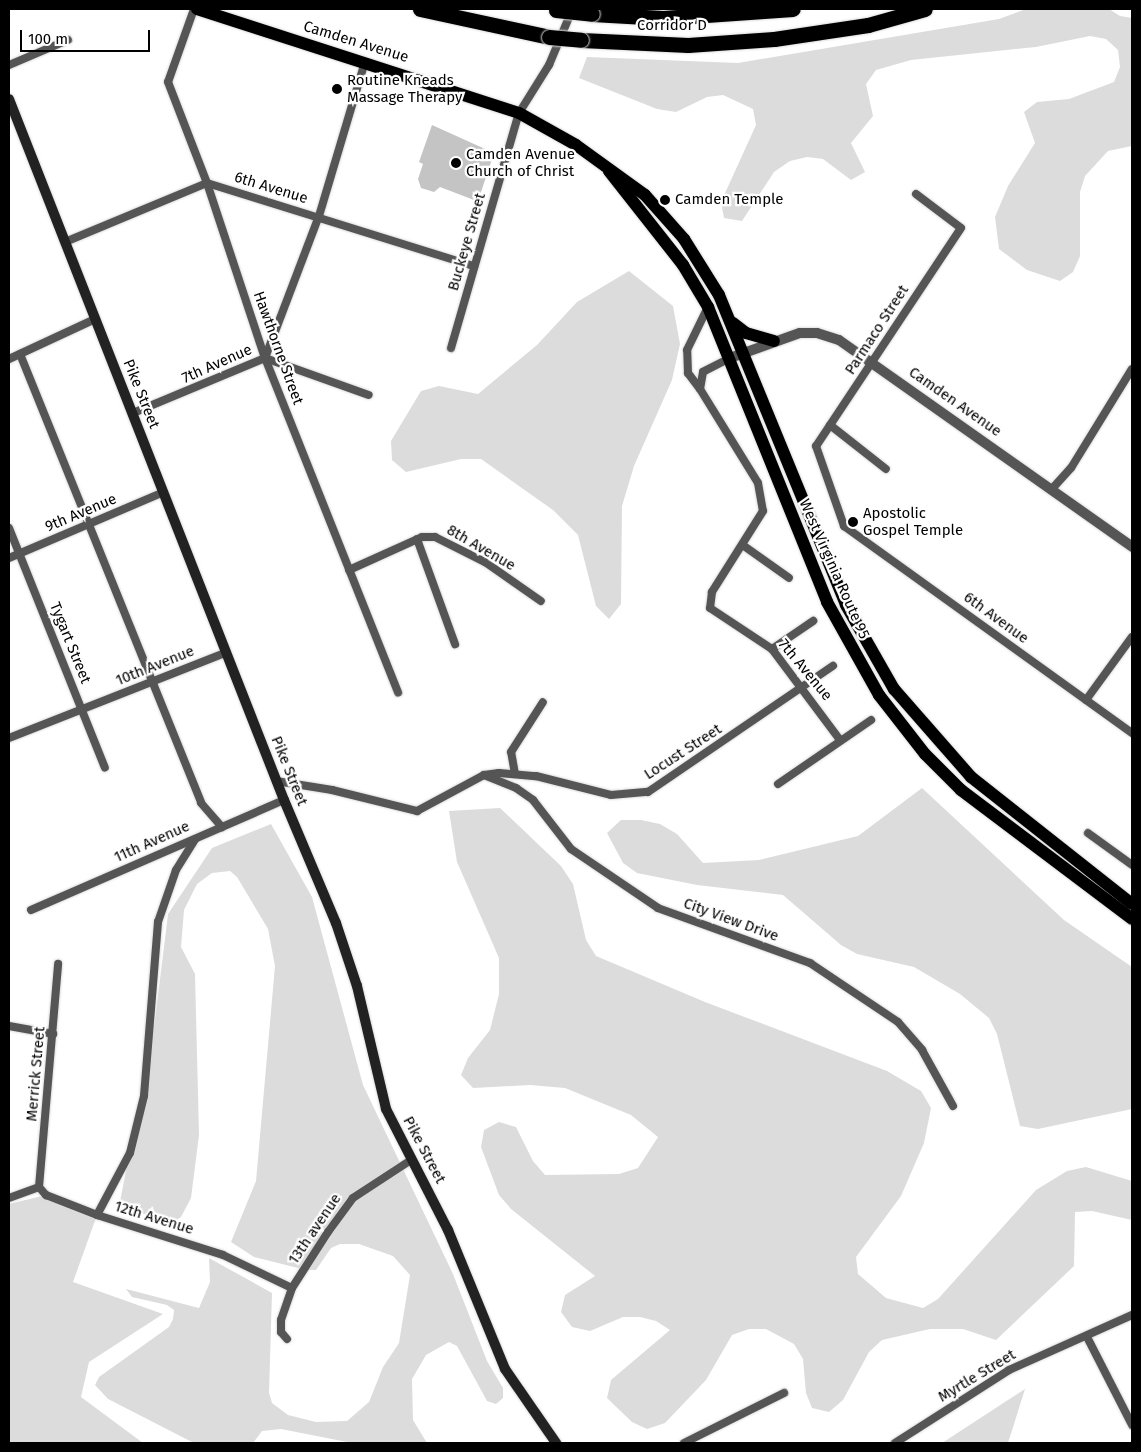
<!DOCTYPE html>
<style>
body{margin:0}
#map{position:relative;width:1141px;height:1452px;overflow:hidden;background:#fff;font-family:"Fira Sans",sans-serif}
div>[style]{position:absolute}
.green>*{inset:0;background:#dcdcdc}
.building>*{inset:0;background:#c4c4c4}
.roads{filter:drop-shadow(0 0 1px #dbdbdb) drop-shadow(0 0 1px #dbdbdb)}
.minor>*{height:8px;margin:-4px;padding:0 4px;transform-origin:4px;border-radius:4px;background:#555}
.tertiary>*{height:10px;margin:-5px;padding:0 5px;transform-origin:5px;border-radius:5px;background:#555}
.secondary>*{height:10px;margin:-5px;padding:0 5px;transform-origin:5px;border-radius:5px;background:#222}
.primary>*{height:12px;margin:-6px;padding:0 6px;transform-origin:6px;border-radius:6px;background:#000}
.motorway>*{height:15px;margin:-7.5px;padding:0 7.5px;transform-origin:7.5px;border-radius:7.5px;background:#000}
.bridges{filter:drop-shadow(0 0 1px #dbdbdb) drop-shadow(0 0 1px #dbdbdb)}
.motorway-bridge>*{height:15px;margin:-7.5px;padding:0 7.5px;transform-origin:7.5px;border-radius:7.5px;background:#000}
.dots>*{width:14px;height:14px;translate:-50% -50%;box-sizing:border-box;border:2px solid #fff;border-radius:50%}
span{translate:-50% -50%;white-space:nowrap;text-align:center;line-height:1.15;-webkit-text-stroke:4.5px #fff;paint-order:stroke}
.street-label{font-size:15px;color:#000}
.poi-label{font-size:15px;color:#000}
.left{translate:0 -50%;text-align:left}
.frame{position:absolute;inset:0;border:10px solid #000;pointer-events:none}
.scale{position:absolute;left:20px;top:30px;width:130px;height:22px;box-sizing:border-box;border:2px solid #000;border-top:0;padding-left:6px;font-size:15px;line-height:18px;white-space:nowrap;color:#000;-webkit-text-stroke:4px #fff;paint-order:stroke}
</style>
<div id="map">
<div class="green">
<div style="clip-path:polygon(1026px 9px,1109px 9px,1120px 16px,1132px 18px,1132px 146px,1108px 151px,1085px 176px,1080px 192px,1080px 256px,1073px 272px,1060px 281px,1027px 270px,999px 249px,995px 217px,1008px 186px,1035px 143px,1024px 112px,1037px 102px,1069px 99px,1114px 82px,1120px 67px,1118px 50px,1106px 39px,1090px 36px,1036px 47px,911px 60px,876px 70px,866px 84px,873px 116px,851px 143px,865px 172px,851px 180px,823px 159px,807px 157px,790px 161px,774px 172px,742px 221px,724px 218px,721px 202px,756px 125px,753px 109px,723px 95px,707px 97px,676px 112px,657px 109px,579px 78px,587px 57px,738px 63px,999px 19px)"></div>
<div style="clip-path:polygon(629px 271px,673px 306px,680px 344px,672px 380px,634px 466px,622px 506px,621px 604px,609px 619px,596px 606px,578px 535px,553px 510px,481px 459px,461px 459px,406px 472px,392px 460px,391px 441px,421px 391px,439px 386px,478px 394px,537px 345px,577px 302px)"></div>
<div style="clip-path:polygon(922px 788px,1064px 920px,1132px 967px,1132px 1109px,1038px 1129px,1020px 1126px,997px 1034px,989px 1018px,960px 994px,914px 967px,857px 954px,841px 945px,783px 895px,697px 885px,637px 873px,623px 863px,607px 833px,621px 820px,641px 820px,660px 824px,677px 834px,703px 863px,759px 860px,858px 836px)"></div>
<div style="clip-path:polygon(500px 808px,561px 866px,573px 884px,586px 940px,596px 956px,705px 1002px,887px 1071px,921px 1091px,931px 1108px,924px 1143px,901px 1196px,856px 1257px,858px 1274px,886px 1298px,923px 1308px,938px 1299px,1036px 1190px,1067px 1171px,1086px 1167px,1132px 1181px,1132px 1220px,1092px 1211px,1075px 1212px,1074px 1266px,996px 1340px,963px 1329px,930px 1329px,882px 1340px,869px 1352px,843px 1400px,829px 1412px,812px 1408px,806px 1393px,803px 1359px,794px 1344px,766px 1329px,749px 1329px,732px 1335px,706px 1380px,665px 1423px,647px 1429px,632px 1422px,607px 1398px,611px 1380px,670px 1330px,656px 1321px,640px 1317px,623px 1317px,590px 1331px,572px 1327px,561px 1312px,565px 1295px,595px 1276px,511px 1209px,499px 1195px,481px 1147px,484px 1130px,499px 1122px,516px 1127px,533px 1161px,545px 1175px,619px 1174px,638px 1168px,658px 1137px,631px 1115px,565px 1088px,530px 1085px,473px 1088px,461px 1075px,468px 1058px,490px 1030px,499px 994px,499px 958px,457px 862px,449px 811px)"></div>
<div style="clip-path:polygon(271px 824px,312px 897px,363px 1085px,453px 1274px,487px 1361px,503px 1388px,503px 1398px,496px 1404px,487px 1401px,457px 1346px,449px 1342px,426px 1355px,412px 1379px,413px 1420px,427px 1443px,352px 1443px,281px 1429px,262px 1431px,253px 1443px,194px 1443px,108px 1399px,95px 1385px,99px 1377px,169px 1327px,173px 1319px,174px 1310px,167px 1305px,132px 1297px,126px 1289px,199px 1308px,210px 1282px,209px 1258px,272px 1293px,269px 1393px,272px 1403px,288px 1415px,316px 1422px,347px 1421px,369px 1402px,383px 1367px,399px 1343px,410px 1275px,393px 1256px,359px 1244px,340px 1244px,331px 1248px,316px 1270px,306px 1270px,254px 1257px,231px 1242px,256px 1181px,275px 966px,268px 929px,237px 877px,230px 871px,212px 873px,197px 884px,184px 910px,181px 947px,195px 974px,199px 1135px,191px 1198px,181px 1217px,174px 1222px,119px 1207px,155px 1020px,168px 914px,212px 848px)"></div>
<div style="clip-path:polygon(46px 1195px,97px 1215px,73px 1282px,163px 1314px,89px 1362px,81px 1397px,143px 1443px,9px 1443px,9px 1204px)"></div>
<div style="clip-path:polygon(1025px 1389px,1008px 1443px,942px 1443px)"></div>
</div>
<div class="building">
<div style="clip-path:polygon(432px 125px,494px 153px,480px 195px,474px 200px,440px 187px,434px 192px,421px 188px,418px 179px,423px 164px,419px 162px)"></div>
</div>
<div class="roads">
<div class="minor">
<div style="left:194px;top:9px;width:77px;rotate:109.6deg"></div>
<div style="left:168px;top:82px;width:108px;rotate:68.9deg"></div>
<div style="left:207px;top:183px;width:184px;rotate:71.7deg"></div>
<div style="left:265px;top:358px;width:360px;rotate:68.3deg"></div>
<div style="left:9px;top:65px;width:64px;rotate:-23deg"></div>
<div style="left:916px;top:194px;width:56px;rotate:37.1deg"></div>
<div style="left:961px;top:228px;width:262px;rotate:123.6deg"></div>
<div style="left:816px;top:446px;width:85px;rotate:70.7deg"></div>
<div style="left:844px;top:526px;width:355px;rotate:35.7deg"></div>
<div style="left:65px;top:242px;width:154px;rotate:-22.6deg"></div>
<div style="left:207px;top:183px;width:280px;rotate:17.3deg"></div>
<div style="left:451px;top:348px;width:245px;rotate:-73.9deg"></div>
<div style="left:519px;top:113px;width:57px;rotate:-58deg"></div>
<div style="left:549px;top:65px;width:60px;rotate:-67.3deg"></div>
<div style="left:20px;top:354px;width:484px;rotate:68deg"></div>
<div style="left:201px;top:803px;width:32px;rotate:49deg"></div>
<div style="left:265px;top:358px;width:152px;rotate:-69.2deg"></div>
<div style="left:319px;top:216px;width:161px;rotate:-73.4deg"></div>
<div style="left:730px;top:358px;width:30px;rotate:153deg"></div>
<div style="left:703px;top:372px;width:17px;rotate:100deg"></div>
<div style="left:700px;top:389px;width:110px;rotate:58.3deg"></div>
<div style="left:758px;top:483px;width:28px;rotate:80deg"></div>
<div style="left:763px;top:511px;width:96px;rotate:122.2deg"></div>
<div style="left:712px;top:592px;width:16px;rotate:97deg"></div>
<div style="left:710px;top:608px;width:74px;rotate:33.5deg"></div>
<div style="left:772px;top:649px;width:114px;rotate:53.2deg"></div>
<div style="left:9px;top:359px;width:95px;rotate:-24.9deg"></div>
<div style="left:700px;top:389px;width:20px;rotate:-127deg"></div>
<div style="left:688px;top:373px;width:23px;rotate:-92deg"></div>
<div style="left:687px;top:350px;width:48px;rotate:-64deg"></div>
<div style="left:133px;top:413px;width:143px;rotate:-22.6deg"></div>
<div style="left:265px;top:358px;width:110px;rotate:19.6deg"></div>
<div style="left:830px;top:425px;width:71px;rotate:38.2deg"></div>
<div style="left:1051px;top:490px;width:30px;rotate:-48deg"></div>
<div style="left:1071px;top:468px;width:116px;rotate:-58.4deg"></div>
<div style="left:9px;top:528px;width:258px;rotate:68.2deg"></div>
<div style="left:417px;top:539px;width:112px;rotate:70.1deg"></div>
<div style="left:744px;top:546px;width:55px;rotate:35.4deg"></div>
<div style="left:9px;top:558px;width:168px;rotate:-23.1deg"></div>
<div style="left:349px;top:570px;width:80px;rotate:-24.3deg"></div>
<div style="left:422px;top:537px;width:13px"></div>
<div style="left:435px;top:537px;width:56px;rotate:26.6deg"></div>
<div style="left:485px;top:562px;width:68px;rotate:34.9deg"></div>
<div style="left:772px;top:649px;width:50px;rotate:-34.3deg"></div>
<div style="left:1086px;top:700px;width:78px;rotate:-53.9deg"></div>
<div style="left:9px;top:738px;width:234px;rotate:-21.5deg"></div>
<div style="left:515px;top:774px;width:22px;rotate:-100deg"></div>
<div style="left:511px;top:752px;width:59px;rotate:-57.4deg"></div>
<div style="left:484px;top:775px;width:35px;rotate:22deg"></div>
<div style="left:516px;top:788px;width:21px;rotate:35deg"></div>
<div style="left:533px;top:800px;width:62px;rotate:52.2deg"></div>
<div style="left:571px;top:849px;width:105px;rotate:34.1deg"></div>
<div style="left:658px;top:908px;width:162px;rotate:19.9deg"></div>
<div style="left:810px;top:963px;width:106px;rotate:33.8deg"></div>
<div style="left:898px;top:1022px;width:37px;rotate:49deg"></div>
<div style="left:922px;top:1050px;width:64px;rotate:61deg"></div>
<div style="left:276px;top:781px;width:57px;rotate:9.1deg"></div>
<div style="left:332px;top:790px;width:88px;rotate:13.9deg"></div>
<div style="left:417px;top:811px;width:76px;rotate:-28.2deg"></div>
<div style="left:484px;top:775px;width:15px;rotate:-8deg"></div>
<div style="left:499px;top:773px;width:37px;rotate:5deg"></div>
<div style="left:536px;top:776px;width:77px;rotate:14.2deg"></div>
<div style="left:611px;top:795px;width:37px;rotate:-5deg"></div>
<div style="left:648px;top:792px;width:224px;rotate:-34.3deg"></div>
<div style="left:778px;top:784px;width:113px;rotate:-34.5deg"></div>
<div style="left:1088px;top:833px;width:54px;rotate:36deg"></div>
<div style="left:31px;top:910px;width:276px;rotate:-23.5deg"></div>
<div style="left:9px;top:1026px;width:45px;rotate:10.3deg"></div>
<div style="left:39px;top:1187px;width:224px;rotate:-85.1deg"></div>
<div style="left:9px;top:1198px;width:32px;rotate:-20deg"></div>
<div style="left:39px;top:1187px;width:11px;rotate:49deg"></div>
<div style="left:46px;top:1195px;width:55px;rotate:21.4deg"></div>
<div style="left:97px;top:1215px;width:132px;rotate:17.6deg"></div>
<div style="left:223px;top:1255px;width:76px;rotate:25.6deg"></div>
<div style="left:97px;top:1215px;width:70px;rotate:-62deg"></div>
<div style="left:130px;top:1153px;width:59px;rotate:-76.2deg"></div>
<div style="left:144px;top:1096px;width:175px;rotate:-85.4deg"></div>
<div style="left:158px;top:922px;width:55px;rotate:-70.9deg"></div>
<div style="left:176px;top:870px;width:36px;rotate:-58deg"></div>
<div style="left:1087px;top:1337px;width:99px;rotate:62.9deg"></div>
<div style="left:287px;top:1339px;width:9px;rotate:-131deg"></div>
<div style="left:281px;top:1332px;width:12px;rotate:-90deg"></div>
<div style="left:281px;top:1320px;width:34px;rotate:-71deg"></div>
<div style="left:292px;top:1288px;width:67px;rotate:-57.3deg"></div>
<div style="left:328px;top:1232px;width:42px;rotate:-53.7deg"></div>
<div style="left:353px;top:1198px;width:69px;rotate:-33.2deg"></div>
<div style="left:684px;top:1443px;width:112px;rotate:-26.6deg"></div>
<div style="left:895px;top:1443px;width:135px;rotate:-32.6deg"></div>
<div style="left:1009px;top:1370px;width:135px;rotate:-24.1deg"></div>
</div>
<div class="tertiary">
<div style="left:730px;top:358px;width:74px;rotate:-19.7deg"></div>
<div style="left:800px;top:333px;width:17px"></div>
<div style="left:817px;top:333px;width:23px;rotate:18deg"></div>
<div style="left:839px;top:340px;width:359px;rotate:35.2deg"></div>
</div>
<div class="secondary">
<div style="left:9px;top:99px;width:753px;rotate:68.58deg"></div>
<div style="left:284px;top:800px;width:134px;rotate:67.1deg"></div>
<div style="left:336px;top:923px;width:66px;rotate:71.6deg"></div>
<div style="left:357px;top:986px;width:126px;rotate:76.7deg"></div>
<div style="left:386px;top:1109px;width:136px;rotate:62.9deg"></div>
<div style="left:448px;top:1230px;width:150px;rotate:67.7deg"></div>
<div style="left:505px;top:1369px;width:90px;rotate:55.4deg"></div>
</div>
<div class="primary">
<div style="left:197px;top:9px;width:338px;rotate:17.9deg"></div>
<div style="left:519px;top:113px;width:65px;rotate:29.3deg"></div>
<div style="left:576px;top:145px;width:85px;rotate:35.9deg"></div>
<div style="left:645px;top:195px;width:59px;rotate:48.4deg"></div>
<div style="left:684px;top:239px;width:66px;rotate:58deg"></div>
<div style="left:719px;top:295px;width:335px;rotate:67.7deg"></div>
<div style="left:846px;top:605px;width:97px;rotate:60.3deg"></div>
<div style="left:894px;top:689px;width:117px;rotate:48.8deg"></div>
<div style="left:971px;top:777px;width:205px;rotate:38.3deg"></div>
<div style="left:609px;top:171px;width:120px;rotate:51.8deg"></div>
<div style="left:683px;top:265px;width:49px;rotate:59.2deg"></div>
<div style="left:708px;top:307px;width:318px;rotate:68deg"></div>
<div style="left:827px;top:602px;width:107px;rotate:60.8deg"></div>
<div style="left:879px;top:695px;width:75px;rotate:52.1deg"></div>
<div style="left:925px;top:754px;width:51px;rotate:45deg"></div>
<div style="left:961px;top:790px;width:214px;rotate:37deg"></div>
<div style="left:733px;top:323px;width:16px;rotate:38deg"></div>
<div style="left:746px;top:333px;width:29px;rotate:16deg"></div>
</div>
<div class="motorway">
<div style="left:420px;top:9px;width:132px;rotate:12.2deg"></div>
<div style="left:592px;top:14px;width:71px;rotate:3.2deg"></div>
<div style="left:663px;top:18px;width:130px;rotate:-4deg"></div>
<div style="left:581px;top:40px;width:107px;rotate:2.7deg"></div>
<div style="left:688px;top:45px;width:86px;rotate:-4deg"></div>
<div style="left:774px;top:39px;width:95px;rotate:-8.5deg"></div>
<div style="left:868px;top:25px;width:59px;rotate:-15.7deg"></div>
</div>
</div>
<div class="bridges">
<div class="motorway-bridge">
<div style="left:556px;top:10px;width:36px;rotate:6deg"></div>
<div style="left:549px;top:37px;width:32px;rotate:5deg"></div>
</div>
</div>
<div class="dots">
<div style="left:337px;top:89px;background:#000"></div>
<div style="left:456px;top:163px;background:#000"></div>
<div style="left:665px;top:200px;background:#000"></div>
<div style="left:853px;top:522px;background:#000"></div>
</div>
<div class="street-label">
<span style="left:672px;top:26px">Corridor D</span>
<span style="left:356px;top:42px;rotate:17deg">Camden Avenue</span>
<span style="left:271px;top:188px;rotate:17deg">6th Avenue</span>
<span style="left:467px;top:242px;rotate:-74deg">Buckeye Street</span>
<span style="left:877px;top:330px;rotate:-57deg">Parmaco Street</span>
<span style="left:278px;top:348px;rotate:70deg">Hawthorne Street</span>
<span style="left:217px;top:364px;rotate:-24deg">7th Avenue</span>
<span style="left:141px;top:394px;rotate:68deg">Pike Street</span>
<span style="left:955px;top:402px;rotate:35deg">Camden Avenue</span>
<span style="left:81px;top:513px;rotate:-23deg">9th Avenue</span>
<span style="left:481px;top:548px;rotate:30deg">8th Avenue</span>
<span style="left:834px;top:569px;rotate:66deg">West Virginia Route 95</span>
<span style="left:996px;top:618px;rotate:36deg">6th Avenue</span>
<span style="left:70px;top:643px;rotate:68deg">Tygart Street</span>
<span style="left:155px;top:666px;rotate:-22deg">10th Avenue</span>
<span style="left:805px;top:670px;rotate:50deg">7th Avenue</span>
<span style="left:683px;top:752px;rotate:-33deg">Locust Street</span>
<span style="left:289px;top:771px;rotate:68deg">Pike Street</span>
<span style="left:152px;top:842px;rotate:-24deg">11th Avenue</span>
<span style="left:731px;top:920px;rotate:20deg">City View Drive</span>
<span style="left:36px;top:1074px;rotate:-85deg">Merrick Street</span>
<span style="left:424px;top:1150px;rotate:62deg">Pike Street</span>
<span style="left:154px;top:1218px;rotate:17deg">12th Avenue</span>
<span style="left:315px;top:1229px;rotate:-56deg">13th avenue</span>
<span style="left:977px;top:1376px;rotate:-31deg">Myrtle Street</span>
</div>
<div class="poi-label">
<span class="left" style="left:347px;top:89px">Routine Kneads<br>Massage Therapy</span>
<span class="left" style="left:466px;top:163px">Camden Avenue<br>Church of Christ</span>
<span class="left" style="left:675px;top:200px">Camden Temple</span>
<span class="left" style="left:863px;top:522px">Apostolic<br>Gospel Temple</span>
</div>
<div class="frame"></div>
<div class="scale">100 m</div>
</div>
